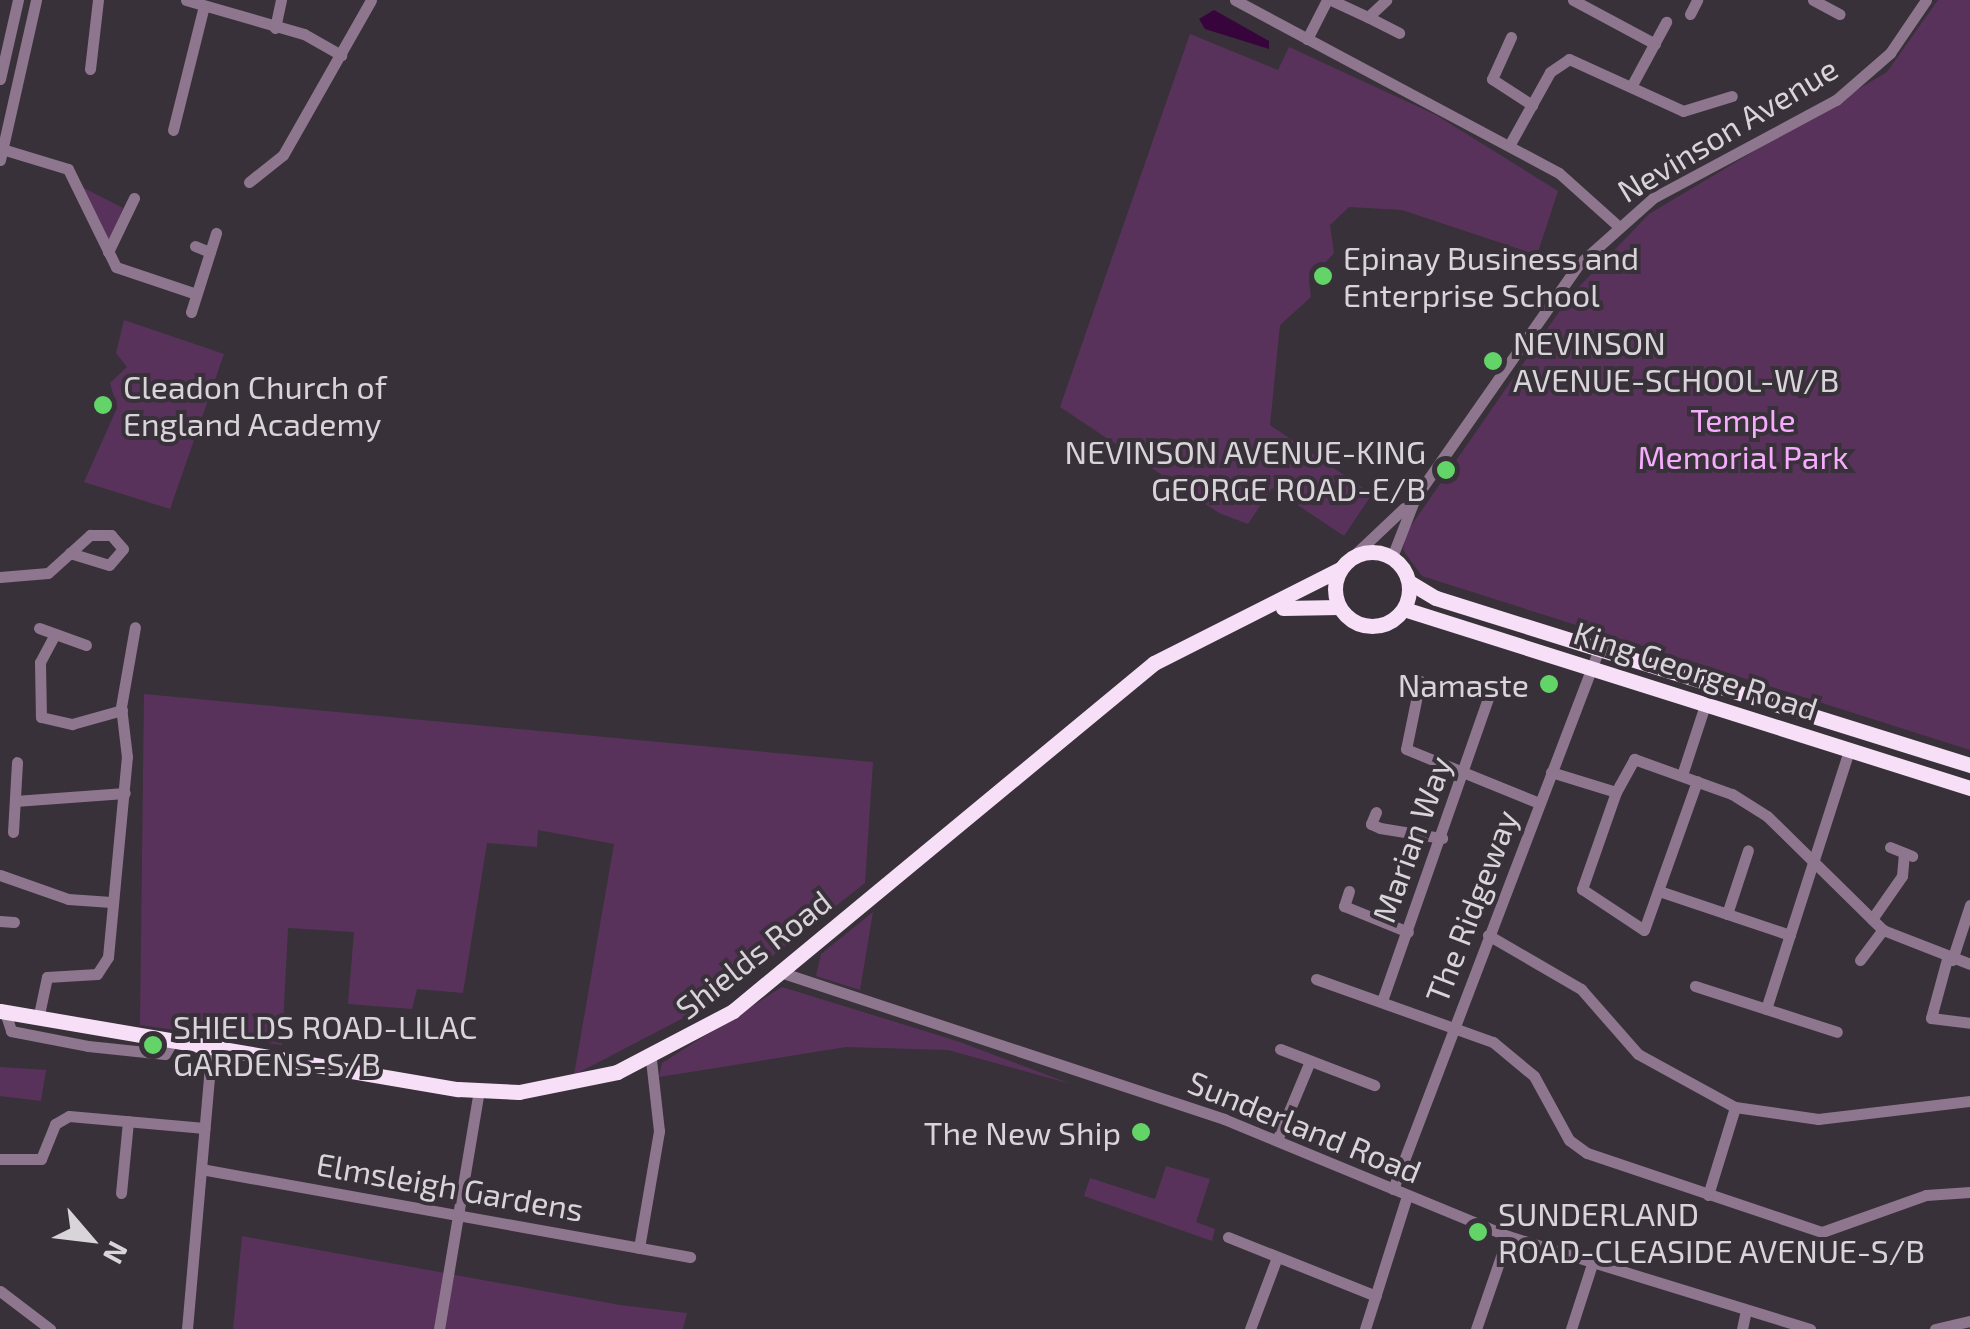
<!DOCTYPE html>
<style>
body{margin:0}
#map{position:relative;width:1970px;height:1329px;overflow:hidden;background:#383139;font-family:"Exo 2",sans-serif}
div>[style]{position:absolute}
.green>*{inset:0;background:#59325c}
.water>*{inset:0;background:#37053b}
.minor>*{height:11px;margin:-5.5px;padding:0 5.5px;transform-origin:5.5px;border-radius:5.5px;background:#8e768f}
.highway>*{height:15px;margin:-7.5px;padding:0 7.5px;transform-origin:7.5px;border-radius:7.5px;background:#f7dff8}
.highway>.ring{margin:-7.5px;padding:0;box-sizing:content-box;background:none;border:15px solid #f7dff8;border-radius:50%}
.dots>*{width:28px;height:28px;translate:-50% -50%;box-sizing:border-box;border:5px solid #383139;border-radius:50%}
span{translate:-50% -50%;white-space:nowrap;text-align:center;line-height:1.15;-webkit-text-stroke:8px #383139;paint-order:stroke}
.street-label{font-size:32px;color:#d9d4d9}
.poi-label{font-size:32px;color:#d9d4d9}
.left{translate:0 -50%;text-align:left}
.right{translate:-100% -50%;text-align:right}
.park-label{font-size:32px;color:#f6acfc}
.north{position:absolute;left:40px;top:1189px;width:100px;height:100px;-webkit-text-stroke:8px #383139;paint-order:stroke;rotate:118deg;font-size:28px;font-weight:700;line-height:40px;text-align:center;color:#d9d4d9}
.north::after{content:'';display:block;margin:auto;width:35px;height:45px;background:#d9d4d9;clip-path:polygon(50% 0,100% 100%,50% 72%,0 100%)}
</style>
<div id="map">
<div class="green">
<div style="clip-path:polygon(1938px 0,1970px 0,1970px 750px,1422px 576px,1403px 550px,1406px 533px,1570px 296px,1649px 214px,1887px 72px)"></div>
<div style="clip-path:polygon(1190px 34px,1278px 70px,1289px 47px,1436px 115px,1558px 191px,1537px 255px,1402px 210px,1349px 207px,1330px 225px,1334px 253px,1309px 281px,1311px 297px,1280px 325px,1270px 425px,1372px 494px,1344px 536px,1272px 488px,1248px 524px,1219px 513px,1060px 407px)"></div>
<div style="clip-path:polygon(80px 186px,123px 208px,109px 242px)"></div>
<div style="clip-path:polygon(124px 320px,224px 354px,170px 509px,84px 482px,117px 408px,110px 383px,127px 367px,116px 353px)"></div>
<div style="clip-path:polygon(144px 694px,873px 762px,865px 883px,714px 1002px,574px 1075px,614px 844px,538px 830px,537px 847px,487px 843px,463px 993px,417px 989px,412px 1009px,348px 1004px,354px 932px,288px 928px,282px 1045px,140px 1025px)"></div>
<div style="clip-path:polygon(873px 912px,860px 990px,816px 976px,821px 954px)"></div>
<div style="clip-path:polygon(782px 987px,957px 1041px,1071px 1084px,948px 1050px,846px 1047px,659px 1077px,662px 1063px)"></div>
<div style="clip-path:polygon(0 1067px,46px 1070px,41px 1101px,0 1096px)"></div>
<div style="clip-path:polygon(1166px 1166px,1210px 1179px,1196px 1222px,1215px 1229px,1212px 1241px,1084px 1196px,1090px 1178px,1155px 1199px)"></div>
<div style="clip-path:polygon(242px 1236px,620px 1305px,687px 1313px,683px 1329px,233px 1329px)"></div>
</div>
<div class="water">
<div style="clip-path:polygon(1214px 10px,1269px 41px,1269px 49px,1205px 29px,1199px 19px)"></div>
</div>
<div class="minor">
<div style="left:186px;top:0;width:123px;rotate:16.1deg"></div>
<div style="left:304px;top:34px;width:43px;rotate:29.6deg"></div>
<div style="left:1235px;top:0;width:367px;rotate:28.1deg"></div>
<div style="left:1559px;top:173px;width:79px;rotate:41.9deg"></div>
<div style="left:1331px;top:0;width:41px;rotate:24.7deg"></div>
<div style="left:1368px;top:17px;width:25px;rotate:-43deg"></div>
<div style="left:1573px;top:0;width:93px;rotate:28.2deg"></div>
<div style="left:1813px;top:0;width:30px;rotate:28deg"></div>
<div style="left:1690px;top:14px;width:16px;rotate:-63deg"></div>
<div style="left:1368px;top:17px;width:35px;rotate:27deg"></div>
<div style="left:275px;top:28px;width:29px;rotate:-78deg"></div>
<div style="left:1511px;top:37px;width:46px;rotate:114.3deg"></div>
<div style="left:1492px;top:79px;width:48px;rotate:33deg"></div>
<div style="left:1307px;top:39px;width:44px;rotate:-62.9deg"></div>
<div style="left:90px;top:69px;width:69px;rotate:-83.4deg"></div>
<div style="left:0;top:79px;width:81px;rotate:-77.2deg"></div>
<div style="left:1632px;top:85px;width:72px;rotate:-61.6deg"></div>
<div style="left:173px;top:130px;width:124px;rotate:-76deg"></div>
<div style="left:1510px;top:144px;width:82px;rotate:-60.9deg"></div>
<div style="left:1550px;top:72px;width:23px;rotate:-34deg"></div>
<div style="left:1569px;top:59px;width:125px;rotate:24.5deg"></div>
<div style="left:1683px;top:111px;width:51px;rotate:-17deg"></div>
<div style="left:2px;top:149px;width:69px;rotate:16.9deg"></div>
<div style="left:68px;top:169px;width:109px;rotate:63.9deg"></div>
<div style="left:116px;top:267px;width:84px;rotate:18.6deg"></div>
<div style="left:0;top:160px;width:164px;rotate:-77.3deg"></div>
<div style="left:249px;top:182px;width:43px;rotate:-38.5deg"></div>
<div style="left:283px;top:155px;width:178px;rotate:-60.4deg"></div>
<div style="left:195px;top:246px;width:16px;rotate:22deg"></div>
<div style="left:108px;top:252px;width:60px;rotate:-64.3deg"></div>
<div style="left:191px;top:312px;width:83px;rotate:-72.4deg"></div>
<div style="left:1392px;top:557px;width:63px;rotate:-68.7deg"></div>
<div style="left:1415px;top:498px;width:286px;rotate:-55deg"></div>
<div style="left:1579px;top:264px;width:99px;rotate:-41.7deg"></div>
<div style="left:1653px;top:198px;width:208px;rotate:-28.2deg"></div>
<div style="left:1836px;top:100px;width:72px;rotate:-41deg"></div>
<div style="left:1890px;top:53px;width:64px;rotate:-55.8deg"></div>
<div style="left:1349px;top:560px;width:76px;rotate:-43.4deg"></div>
<div style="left:0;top:577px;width:48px;rotate:-4.8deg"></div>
<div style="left:48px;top:573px;width:57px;rotate:-42.1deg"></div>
<div style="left:90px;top:535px;width:21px"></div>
<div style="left:111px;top:535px;width:18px;rotate:49deg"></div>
<div style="left:123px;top:549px;width:21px;rotate:131deg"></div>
<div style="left:109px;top:565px;width:41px;rotate:-162.9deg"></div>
<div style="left:39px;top:628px;width:50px;rotate:19.9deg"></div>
<div style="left:55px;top:634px;width:32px;rotate:118deg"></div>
<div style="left:40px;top:662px;width:55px;rotate:89deg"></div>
<div style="left:41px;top:717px;width:32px;rotate:13deg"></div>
<div style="left:72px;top:724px;width:52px;rotate:-15.6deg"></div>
<div style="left:1420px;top:681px;width:69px;rotate:101.6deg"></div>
<div style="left:1406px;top:749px;width:144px;rotate:22.1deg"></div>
<div style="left:1551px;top:772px;width:68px;rotate:17.1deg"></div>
<div style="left:1616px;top:792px;width:38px;rotate:-61deg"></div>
<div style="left:1634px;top:759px;width:104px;rotate:19.7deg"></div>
<div style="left:1732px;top:794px;width:41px;rotate:32.2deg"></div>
<div style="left:1767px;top:816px;width:163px;rotate:44.5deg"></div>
<div style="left:1883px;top:930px;width:93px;rotate:21.3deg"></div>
<div style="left:1682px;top:775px;width:77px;rotate:-71.8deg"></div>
<div style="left:1616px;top:792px;width:103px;rotate:109.3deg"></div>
<div style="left:1582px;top:889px;width:74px;rotate:33.5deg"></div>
<div style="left:1644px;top:930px;width:158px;rotate:-70.4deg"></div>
<div style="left:15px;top:801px;width:110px;rotate:-4.2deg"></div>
<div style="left:1376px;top:812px;width:13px;rotate:113deg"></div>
<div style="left:1371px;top:824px;width:10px;rotate:24deg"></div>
<div style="left:1380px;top:828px;width:63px;rotate:9.2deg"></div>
<div style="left:13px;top:832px;width:70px;rotate:-86.7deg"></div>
<div style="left:1890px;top:847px;width:24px;rotate:22deg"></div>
<div style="left:0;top:875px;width:72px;rotate:19.4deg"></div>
<div style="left:68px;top:899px;width:43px;rotate:4deg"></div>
<div style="left:1349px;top:891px;width:16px;rotate:108deg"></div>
<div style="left:1344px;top:906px;width:69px;rotate:22.1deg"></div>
<div style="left:1662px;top:892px;width:135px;rotate:18.6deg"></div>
<div style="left:1727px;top:914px;width:67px;rotate:-71.8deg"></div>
<div style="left:1872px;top:919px;width:52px;rotate:-55.1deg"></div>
<div style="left:1902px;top:876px;width:23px;rotate:-85deg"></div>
<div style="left:0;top:921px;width:14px;rotate:4deg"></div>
<div style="left:1488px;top:935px;width:108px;rotate:30.1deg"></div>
<div style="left:1581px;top:989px;width:86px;rotate:48.8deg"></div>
<div style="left:1638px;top:1054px;width:111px;rotate:28.7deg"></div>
<div style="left:1735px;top:1107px;width:84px;rotate:8.2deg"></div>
<div style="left:1818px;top:1119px;width:153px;rotate:-6.8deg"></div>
<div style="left:1947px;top:959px;width:61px;rotate:105.2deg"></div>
<div style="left:1931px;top:1018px;width:39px;rotate:7deg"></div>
<div style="left:1860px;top:960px;width:38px;rotate:-53deg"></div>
<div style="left:1952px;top:960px;width:58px;rotate:-71.9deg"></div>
<div style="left:780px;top:972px;width:468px;rotate:18.3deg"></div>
<div style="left:1224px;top:1119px;width:307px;rotate:22.4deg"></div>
<div style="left:1508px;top:1236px;width:316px;rotate:17.1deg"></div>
<div style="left:1316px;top:979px;width:188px;rotate:19.6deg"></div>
<div style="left:1493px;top:1042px;width:53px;rotate:39.7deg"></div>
<div style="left:1534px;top:1076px;width:73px;rotate:61.3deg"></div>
<div style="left:1569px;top:1140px;width:22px;rotate:36deg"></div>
<div style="left:1587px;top:1153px;width:248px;rotate:18.6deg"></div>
<div style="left:1822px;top:1232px;width:110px;rotate:-19.6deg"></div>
<div style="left:1926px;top:1195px;width:44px;rotate:-3.9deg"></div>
<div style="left:1695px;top:986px;width:149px;rotate:17.9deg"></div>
<div style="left:1383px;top:998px;width:318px;rotate:-70.7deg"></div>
<div style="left:1766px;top:1009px;width:274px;rotate:-72.2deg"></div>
<div style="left:5px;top:1012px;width:20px;rotate:72deg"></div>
<div style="left:11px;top:1031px;width:78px;rotate:11deg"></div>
<div style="left:88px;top:1046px;width:77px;rotate:5.9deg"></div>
<div style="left:165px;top:1054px;width:16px;rotate:-60deg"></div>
<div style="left:38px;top:1019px;width:43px;rotate:-77.9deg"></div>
<div style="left:47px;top:977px;width:50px;rotate:-3.4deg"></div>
<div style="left:97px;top:974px;width:20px;rotate:-57deg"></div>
<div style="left:108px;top:957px;width:201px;rotate:-84.6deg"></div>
<div style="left:127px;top:757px;width:50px;rotate:-96.8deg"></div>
<div style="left:121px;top:707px;width:81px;rotate:-80.1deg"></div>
<div style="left:1280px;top:1049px;width:101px;rotate:21deg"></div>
<div style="left:1277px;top:1140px;width:86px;rotate:-67.3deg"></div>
<div style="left:0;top:1159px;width:41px"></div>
<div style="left:41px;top:1159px;width:38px;rotate:-68deg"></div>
<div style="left:55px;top:1124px;width:16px;rotate:-30deg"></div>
<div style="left:69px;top:1116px;width:136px;rotate:5.1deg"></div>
<div style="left:201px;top:1169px;width:497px;rotate:10.2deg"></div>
<div style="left:1393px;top:1189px;width:581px;rotate:-69.13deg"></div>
<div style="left:121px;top:1193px;width:72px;rotate:-84.4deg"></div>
<div style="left:1708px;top:1195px;width:92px;rotate:-72.9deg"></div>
<div style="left:1228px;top:1237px;width:159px;rotate:21.7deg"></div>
<div style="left:639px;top:1248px;width:119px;rotate:-80.3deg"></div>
<div style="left:659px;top:1131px;width:71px;rotate:-96.4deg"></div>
<div style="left:0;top:1291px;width:63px;rotate:37.2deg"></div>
<div style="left:187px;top:1329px;width:285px;rotate:-85deg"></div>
<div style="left:439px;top:1329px;width:242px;rotate:-80.5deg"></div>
<div style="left:1250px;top:1329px;width:77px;rotate:-69.4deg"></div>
<div style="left:1365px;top:1329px;width:139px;rotate:-72.5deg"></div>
<div style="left:1476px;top:1329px;width:98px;rotate:-71deg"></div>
<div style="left:1571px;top:1329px;width:68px;rotate:-72.1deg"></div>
<div style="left:1742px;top:1329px;width:19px;rotate:-78deg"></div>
<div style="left:1935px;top:1329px;width:36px;rotate:-13deg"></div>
</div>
<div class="highway">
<div class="ring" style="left:1335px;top:552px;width:59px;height:59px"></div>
<div style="left:1409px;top:582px;width:31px;rotate:31deg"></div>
<div style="left:1436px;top:598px;width:560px;rotate:17.37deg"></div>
<div style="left:1283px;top:608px;width:56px;rotate:-1deg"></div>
<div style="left:1404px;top:609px;width:594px;rotate:17.55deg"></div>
<div style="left:0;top:1011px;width:465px;rotate:9.7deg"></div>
<div style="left:458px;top:1089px;width:61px;rotate:2.8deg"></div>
<div style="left:519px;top:1092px;width:100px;rotate:-11.5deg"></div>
<div style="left:617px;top:1072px;width:131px;rotate:-27.7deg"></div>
<div style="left:733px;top:1011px;width:546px;rotate:-39.58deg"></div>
<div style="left:1154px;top:663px;width:208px;rotate:-26.8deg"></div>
</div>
<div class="dots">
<div style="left:1323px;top:276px;background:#63d468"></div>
<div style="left:1493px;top:361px;background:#63d468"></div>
<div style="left:103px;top:405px;background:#63d468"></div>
<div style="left:1446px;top:470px;background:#63d468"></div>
<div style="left:1549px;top:684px;background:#63d468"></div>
<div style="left:153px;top:1045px;background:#63d468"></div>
<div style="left:1141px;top:1132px;background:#63d468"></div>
<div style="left:1478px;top:1232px;background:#63d468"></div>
</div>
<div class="street-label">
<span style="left:1727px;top:129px;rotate:-31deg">Nevinson Avenue</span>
<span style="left:1696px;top:670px;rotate:18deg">King George Road</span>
<span style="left:1411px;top:839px;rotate:-70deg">Marian Way</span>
<span style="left:1471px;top:906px;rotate:-69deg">The Ridgeway</span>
<span style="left:753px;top:954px;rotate:-38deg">Shields Road</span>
<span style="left:1305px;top:1126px;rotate:22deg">Sunderland Road</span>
<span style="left:450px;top:1186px;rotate:10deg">Elmsleigh Gardens</span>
</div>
<div class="poi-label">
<span class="left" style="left:1343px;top:276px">Epinay Business and<br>Enterprise School</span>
<span class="left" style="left:1513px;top:361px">NEVINSON<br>AVENUE-SCHOOL-W/B</span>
<span class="left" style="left:123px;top:405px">Cleadon Church of<br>England Academy</span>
<span class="right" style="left:1426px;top:470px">NEVINSON AVENUE-KING<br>GEORGE ROAD-E/B</span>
<span class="right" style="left:1529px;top:684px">Namaste</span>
<span class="left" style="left:173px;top:1045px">SHIELDS ROAD-LILAC<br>GARDENS-S/B</span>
<span class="right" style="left:1121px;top:1132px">The New Ship</span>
<span class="left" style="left:1498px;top:1232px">SUNDERLAND<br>ROAD-CLEASIDE AVENUE-S/B</span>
</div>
<div class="park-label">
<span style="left:1743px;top:438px">Temple<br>Memorial Park</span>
</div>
<div class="north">N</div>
</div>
